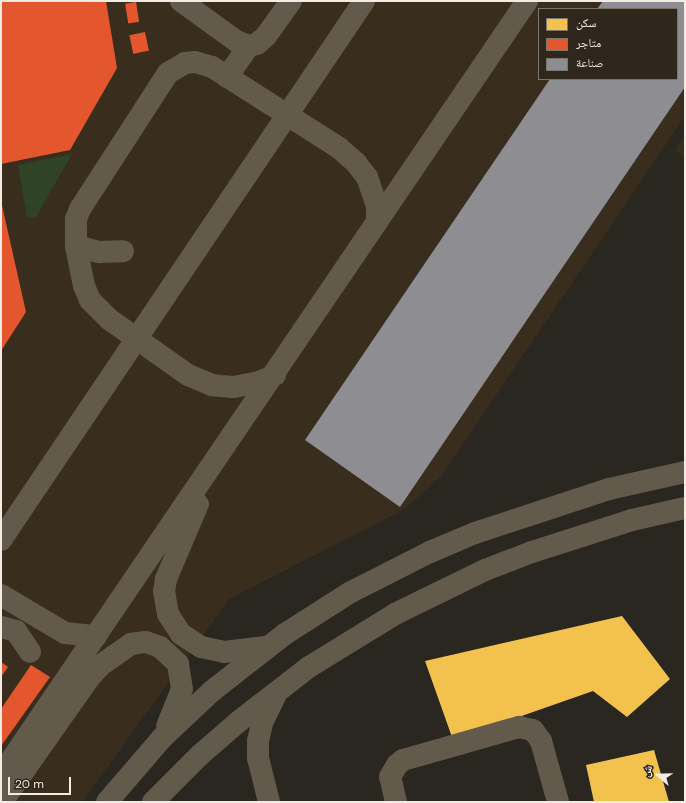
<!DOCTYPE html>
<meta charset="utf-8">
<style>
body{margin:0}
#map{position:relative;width:686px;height:803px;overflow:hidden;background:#2a2620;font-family:"DM Sans","Noto Naskh Arabic",sans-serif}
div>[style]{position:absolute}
.built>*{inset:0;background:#392e1d}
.green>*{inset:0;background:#2f4426}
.homes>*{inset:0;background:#f2c14e}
.shops>*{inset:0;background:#e4572e;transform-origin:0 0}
.industry>*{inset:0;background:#8d8d92}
.minor>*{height:22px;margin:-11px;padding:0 11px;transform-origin:11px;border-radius:11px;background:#625a4a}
span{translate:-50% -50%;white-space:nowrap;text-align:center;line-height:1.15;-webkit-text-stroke:4px #2f271b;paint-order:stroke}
.frame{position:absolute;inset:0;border:2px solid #f2ece4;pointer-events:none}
.legend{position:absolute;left:538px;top:8px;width:140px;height:72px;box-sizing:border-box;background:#2f271b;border:1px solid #7d766b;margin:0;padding:5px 7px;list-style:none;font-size:12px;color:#f2ece4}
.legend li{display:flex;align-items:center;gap:8px;height:20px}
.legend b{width:20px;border:1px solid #7d766b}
.north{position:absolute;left:638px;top:755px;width:40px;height:40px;-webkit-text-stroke:3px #2f271b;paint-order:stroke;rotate:290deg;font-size:11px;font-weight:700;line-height:16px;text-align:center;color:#f2ece4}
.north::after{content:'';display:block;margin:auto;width:14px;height:18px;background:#f2ece4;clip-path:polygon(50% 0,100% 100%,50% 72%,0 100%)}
.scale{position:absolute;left:8px;top:777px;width:63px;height:18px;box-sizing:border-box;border:2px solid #f2ece4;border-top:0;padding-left:5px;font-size:12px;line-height:14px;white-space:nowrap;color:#f2ece4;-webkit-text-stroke:3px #2f271b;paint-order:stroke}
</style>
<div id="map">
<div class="built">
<div style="clip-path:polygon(evenodd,1px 1px,685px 1px,685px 116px,442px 475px,405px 509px,229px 599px,82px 802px,1px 802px,1px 1px,539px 9px,677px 9px,677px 79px,539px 79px,539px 9px)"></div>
<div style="clip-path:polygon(685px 135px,685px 158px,675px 150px)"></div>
</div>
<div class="green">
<div style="clip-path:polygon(72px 154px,36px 217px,27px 217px,18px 165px)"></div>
</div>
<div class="homes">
<div style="clip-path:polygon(622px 616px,670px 679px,627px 717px,593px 691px,453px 740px,425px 661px)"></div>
<div style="clip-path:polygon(654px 750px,669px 802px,594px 802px,586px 765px)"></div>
</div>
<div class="shops">
<div style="clip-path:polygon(1px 1px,106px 1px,117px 68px,70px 150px,1px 164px)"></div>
<div style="left:136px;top:2px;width:20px;height:11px;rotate:81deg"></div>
<div style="left:145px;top:32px;width:19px;height:16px;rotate:78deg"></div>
<div style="clip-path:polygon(1px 201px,26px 312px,1px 351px)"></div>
<div style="clip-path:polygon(1px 662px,8px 667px,1px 677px)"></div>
<div style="clip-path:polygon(31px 665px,50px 677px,1px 746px,1px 709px)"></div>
</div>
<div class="industry">
<div style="clip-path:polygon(603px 1px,685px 1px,685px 87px,400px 507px,305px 440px,550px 79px,677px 79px,677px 9px,597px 9px)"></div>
</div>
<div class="minor">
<div style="left:181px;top:1px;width:68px;rotate:36deg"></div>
<div style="left:236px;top:41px;width:14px;rotate:21deg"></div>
<div style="left:249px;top:46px;width:8px;rotate:-14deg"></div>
<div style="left:257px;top:44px;width:12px;rotate:-42deg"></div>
<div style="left:266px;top:36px;width:43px;rotate:-54.5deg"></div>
<div style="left:227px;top:77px;width:38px;rotate:-55deg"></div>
<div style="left:76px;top:246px;width:24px;rotate:15deg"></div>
<div style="left:99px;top:252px;width:24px;rotate:-2deg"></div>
<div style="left:275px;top:375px;width:17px;rotate:156deg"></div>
<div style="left:259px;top:382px;width:26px;rotate:169deg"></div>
<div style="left:233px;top:387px;width:21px;rotate:-175deg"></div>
<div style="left:212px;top:385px;width:26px;rotate:-157deg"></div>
<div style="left:188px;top:375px;width:97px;rotate:-144.7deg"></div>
<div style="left:109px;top:319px;width:27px;rotate:-135deg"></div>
<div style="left:90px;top:300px;width:15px;rotate:-113deg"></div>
<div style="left:84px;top:286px;width:41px;rotate:-101.3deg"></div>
<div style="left:76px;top:246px;width:27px;rotate:-90deg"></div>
<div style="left:76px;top:219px;width:11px;rotate:-68deg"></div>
<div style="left:80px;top:209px;width:162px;rotate:-57.1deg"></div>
<div style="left:168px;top:73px;width:20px;rotate:-30deg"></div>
<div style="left:185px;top:63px;width:10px;rotate:-6deg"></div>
<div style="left:195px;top:62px;width:18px;rotate:16deg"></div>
<div style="left:212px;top:67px;width:151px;rotate:32.5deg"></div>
<div style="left:339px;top:148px;width:23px;rotate:41deg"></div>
<div style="left:356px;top:163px;width:18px;rotate:52deg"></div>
<div style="left:367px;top:177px;width:31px;rotate:71deg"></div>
<div style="left:377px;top:206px;width:16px;rotate:90deg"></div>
<div style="left:198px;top:504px;width:82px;rotate:113.1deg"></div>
<div style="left:166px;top:579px;width:12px;rotate:99deg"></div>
<div style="left:164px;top:591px;width:23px;rotate:80deg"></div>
<div style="left:168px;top:614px;width:24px;rotate:57deg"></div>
<div style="left:181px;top:634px;width:24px;rotate:33deg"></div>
<div style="left:201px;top:647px;width:24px;rotate:12deg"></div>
<div style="left:224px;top:652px;width:42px;rotate:-6.8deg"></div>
<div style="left:1px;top:540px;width:650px;rotate:-56.04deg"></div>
<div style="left:1px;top:595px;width:74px;rotate:30.7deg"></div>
<div style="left:65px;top:633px;width:31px;rotate:6deg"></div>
<div style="left:1px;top:627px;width:16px;rotate:15deg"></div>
<div style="left:16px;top:631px;width:25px;rotate:56deg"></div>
<div style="left:1px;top:775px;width:936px;rotate:-55.8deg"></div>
<div style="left:2px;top:802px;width:151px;rotate:-54.9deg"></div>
<div style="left:89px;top:678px;width:18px;rotate:-47deg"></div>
<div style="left:101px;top:665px;width:37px;rotate:-35deg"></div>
<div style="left:131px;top:644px;width:15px;rotate:-8deg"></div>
<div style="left:146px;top:642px;width:15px;rotate:20deg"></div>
<div style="left:160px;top:647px;width:25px;rotate:43deg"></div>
<div style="left:178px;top:664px;width:25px;rotate:81deg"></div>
<div style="left:182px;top:689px;width:40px;rotate:112deg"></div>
<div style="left:107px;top:802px;width:84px;rotate:-49.3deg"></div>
<div style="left:162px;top:738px;width:69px;rotate:-43.2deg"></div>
<div style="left:212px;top:691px;width:93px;rotate:-38deg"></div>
<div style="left:285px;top:634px;width:78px;rotate:-32.5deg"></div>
<div style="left:351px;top:592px;width:89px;rotate:-26.9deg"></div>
<div style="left:430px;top:552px;width:49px;rotate:-22.9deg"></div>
<div style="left:475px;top:533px;width:141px;rotate:-18.2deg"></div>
<div style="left:609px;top:489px;width:78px;rotate:-12.6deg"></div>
<div style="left:153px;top:802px;width:66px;rotate:-45deg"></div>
<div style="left:200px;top:755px;width:50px;rotate:-41deg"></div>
<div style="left:238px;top:722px;width:90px;rotate:-37.8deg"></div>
<div style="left:309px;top:667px;width:101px;rotate:-31.6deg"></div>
<div style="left:395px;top:614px;width:100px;rotate:-26.1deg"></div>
<div style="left:485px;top:570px;width:50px;rotate:-21deg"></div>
<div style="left:532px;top:552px;width:105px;rotate:-17.7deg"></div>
<div style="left:632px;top:520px;width:54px;rotate:-12.8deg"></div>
<div style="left:269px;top:802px;width:45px;rotate:-104deg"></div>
<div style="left:258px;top:758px;width:17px;rotate:-90deg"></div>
<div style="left:258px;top:741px;width:18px;rotate:-77deg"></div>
<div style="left:262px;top:723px;width:30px;rotate:-64deg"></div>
<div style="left:396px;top:802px;width:26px;rotate:-103deg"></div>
<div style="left:390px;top:777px;width:14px;rotate:-60deg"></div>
<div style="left:397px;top:765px;width:8px;rotate:-40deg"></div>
<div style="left:403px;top:760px;width:121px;rotate:-15.9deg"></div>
<div style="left:519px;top:727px;width:14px;rotate:12deg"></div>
<div style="left:533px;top:730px;width:14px;rotate:54deg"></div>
<div style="left:541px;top:741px;width:63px;rotate:74.4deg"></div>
</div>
<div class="frame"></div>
<ul class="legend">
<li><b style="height:11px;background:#f2c14e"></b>سكن</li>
<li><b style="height:11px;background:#e4572e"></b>متاجر</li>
<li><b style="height:11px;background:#8d8d92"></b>صناعة</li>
</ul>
<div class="north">ش</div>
<div class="scale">20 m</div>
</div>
